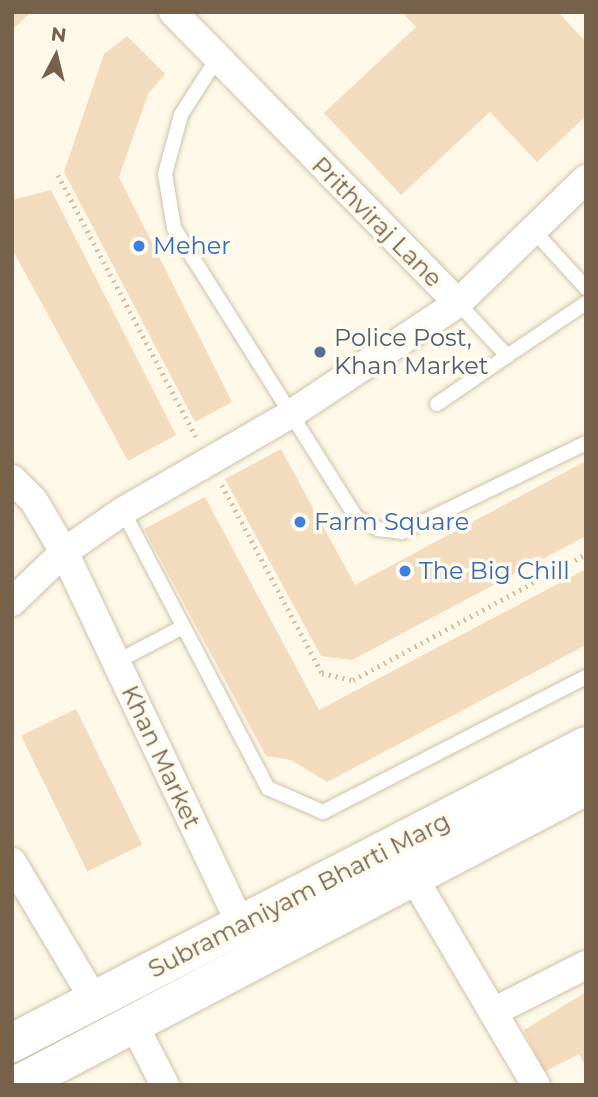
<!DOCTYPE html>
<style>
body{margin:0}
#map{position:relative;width:598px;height:1097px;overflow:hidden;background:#fdf8e7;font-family:Montserrat,sans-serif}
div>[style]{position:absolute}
.building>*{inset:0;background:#f3dbbd;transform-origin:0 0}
.path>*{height:4.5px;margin-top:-2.25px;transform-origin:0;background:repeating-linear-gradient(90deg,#d9bea0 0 2px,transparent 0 7px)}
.roads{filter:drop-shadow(0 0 2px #cfc1ac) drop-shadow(0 0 2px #cfc1ac)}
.lane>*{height:14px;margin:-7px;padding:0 7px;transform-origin:7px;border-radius:7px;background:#fff}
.street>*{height:28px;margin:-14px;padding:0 14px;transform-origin:14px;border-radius:14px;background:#fff}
.secondary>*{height:38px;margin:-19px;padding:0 19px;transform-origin:19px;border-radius:19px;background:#fff}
.dots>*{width:19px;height:19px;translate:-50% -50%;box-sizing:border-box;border:4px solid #fffbee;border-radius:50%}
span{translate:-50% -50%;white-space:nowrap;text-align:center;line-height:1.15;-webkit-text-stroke:7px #fffbee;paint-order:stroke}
.street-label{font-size:24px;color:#78614a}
.shop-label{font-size:24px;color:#366cbe}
.left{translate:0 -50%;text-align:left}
.service-label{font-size:24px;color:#4e5e75}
.frame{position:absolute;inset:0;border:14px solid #78614a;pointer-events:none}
.north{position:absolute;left:21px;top:21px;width:70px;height:70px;-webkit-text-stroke:5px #fffbee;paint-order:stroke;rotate:7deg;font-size:19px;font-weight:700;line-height:28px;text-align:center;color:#78614a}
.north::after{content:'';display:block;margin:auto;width:24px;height:32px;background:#78614a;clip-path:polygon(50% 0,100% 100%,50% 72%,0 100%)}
</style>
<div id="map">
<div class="building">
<div style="clip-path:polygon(12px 12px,31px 12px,12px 30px)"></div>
<div style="clip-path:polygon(402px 12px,558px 12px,586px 42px,586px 116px,537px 162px,490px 112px,401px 195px,324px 113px,416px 27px)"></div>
<div style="clip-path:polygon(127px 36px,165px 74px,148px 94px,119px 177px,232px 402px,195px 422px,64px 172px,104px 54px)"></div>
<div style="clip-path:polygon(51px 190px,176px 435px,128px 461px,12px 249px,12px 200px)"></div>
<div style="clip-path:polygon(281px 449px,355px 585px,586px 461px,586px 536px,352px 660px,321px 656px,225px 479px)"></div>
<div style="clip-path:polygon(205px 497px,319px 710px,586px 569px,586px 645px,327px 782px,291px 760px,266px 756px,144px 529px)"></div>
<div style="left:76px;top:709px;width:151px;height:61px;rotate:64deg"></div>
<div style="clip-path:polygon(586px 992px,586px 1068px,579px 1054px,544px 1072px,524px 1030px)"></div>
</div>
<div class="path">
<div style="left:58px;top:175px;width:296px;rotate:62.2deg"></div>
<div style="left:222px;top:485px;width:213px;rotate:62deg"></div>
<div style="left:322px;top:673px;width:32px;rotate:13deg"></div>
<div style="left:353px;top:680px;width:265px;rotate:-28.4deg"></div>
</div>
<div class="roads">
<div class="lane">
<div style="left:216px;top:60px;width:65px;rotate:122.5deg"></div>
<div style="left:181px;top:115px;width:61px;rotate:105.2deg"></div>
<div style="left:165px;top:174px;width:55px;rotate:80.5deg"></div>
<div style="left:174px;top:228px;width:342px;rotate:57.8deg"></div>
<div style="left:356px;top:517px;width:25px;rotate:29deg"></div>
<div style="left:378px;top:529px;width:24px;rotate:7deg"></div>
<div style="left:402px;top:532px;width:204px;rotate:-25.8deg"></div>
<div style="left:533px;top:230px;width:79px;rotate:47.6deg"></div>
<div style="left:458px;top:303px;width:72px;rotate:47.2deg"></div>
<div style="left:507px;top:356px;width:95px;rotate:-33.9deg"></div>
<div style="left:437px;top:404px;width:85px;rotate:-34.4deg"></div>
<div style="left:123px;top:511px;width:313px;rotate:62.4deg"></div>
<div style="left:268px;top:788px;width:60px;rotate:23.6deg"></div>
<div style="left:323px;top:812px;width:296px;rotate:-27.2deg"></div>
<div style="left:116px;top:662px;width:76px;rotate:-27.6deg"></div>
</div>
<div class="street">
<div style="left:173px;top:12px;width:407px;rotate:45.6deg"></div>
<div style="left:12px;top:479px;width:31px;rotate:45deg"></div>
<div style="left:34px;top:501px;width:59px;rotate:59.5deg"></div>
<div style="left:64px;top:552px;width:432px;rotate:64.6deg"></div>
<div style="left:12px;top:602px;width:72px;rotate:-43.9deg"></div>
<div style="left:64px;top:552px;width:72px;rotate:-34.8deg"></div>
<div style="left:123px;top:511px;width:194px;rotate:-30deg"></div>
<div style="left:291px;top:414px;width:201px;rotate:-33.6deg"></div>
<div style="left:458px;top:303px;width:178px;rotate:-44.1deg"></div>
<div style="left:12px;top:862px;width:162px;rotate:59.2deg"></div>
<div style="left:414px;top:878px;width:240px;rotate:59.5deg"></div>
<div style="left:493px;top:1012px;width:104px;rotate:-26.8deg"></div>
<div style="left:134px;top:1025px;width:68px;rotate:62.7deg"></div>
</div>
<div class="secondary">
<div style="left:12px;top:1043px;width:646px;rotate:-27.36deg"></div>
<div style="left:17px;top:1085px;width:643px;rotate:-27.72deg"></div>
</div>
</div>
<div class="dots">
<div style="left:139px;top:246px;background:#3f7fe0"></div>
<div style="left:320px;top:352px;background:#5c6f8a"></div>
<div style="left:300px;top:522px;background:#3f7fe0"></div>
<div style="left:405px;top:571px;background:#3f7fe0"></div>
</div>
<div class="street-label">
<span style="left:377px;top:222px;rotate:45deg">Prithviraj Lane</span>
<span style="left:161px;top:757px;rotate:65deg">Khan Market</span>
<span style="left:299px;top:895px;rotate:-27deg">Subramaniyam Bharti Marg</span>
</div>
<div class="shop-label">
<span class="left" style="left:153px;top:246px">Meher</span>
<span class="left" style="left:314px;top:522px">Farm Square</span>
<span class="left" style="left:419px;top:571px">The Big Chill</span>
</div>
<div class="service-label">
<span class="left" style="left:334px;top:352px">Police Post,<br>Khan Market</span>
</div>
<div class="frame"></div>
<div class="north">N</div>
</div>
